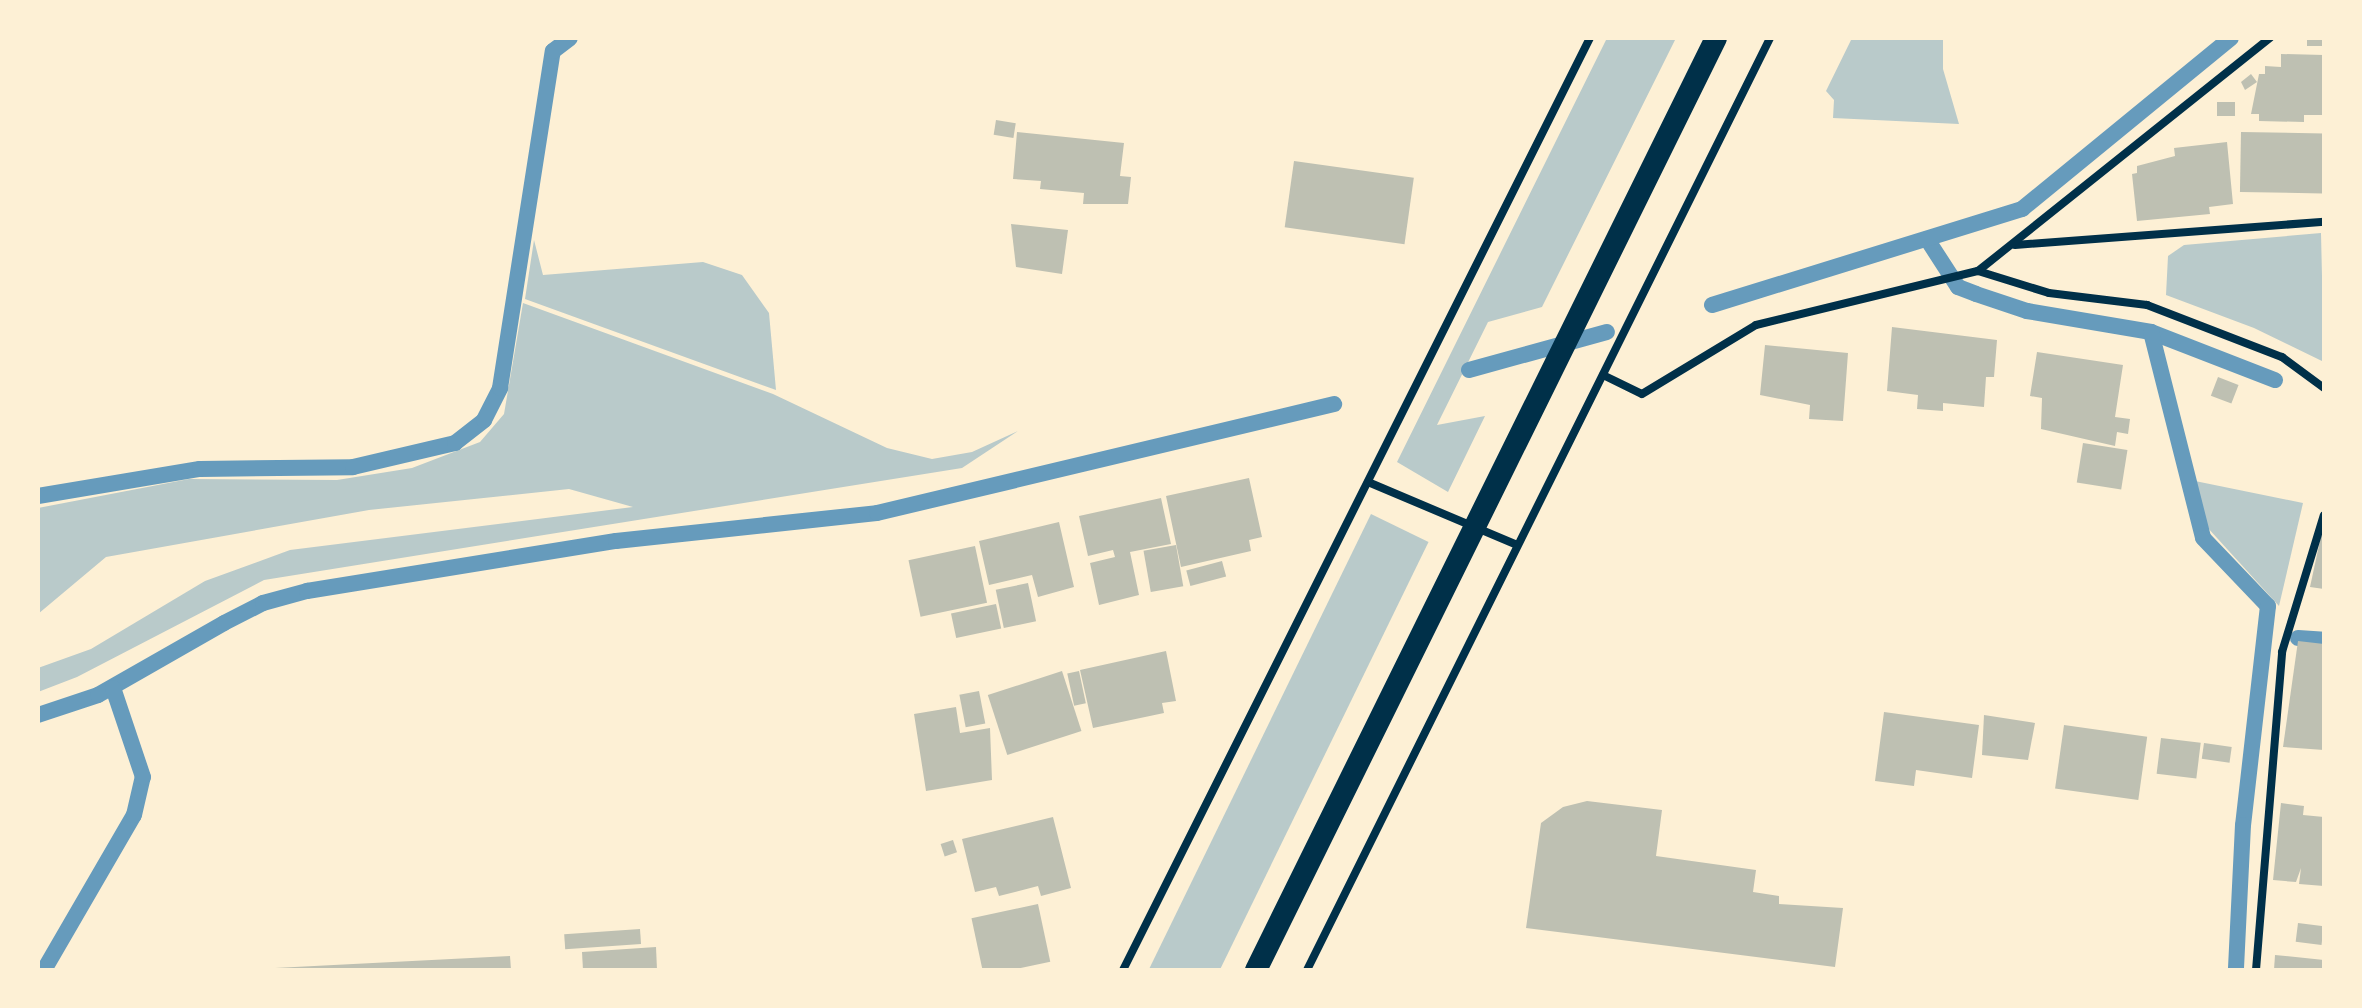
<!DOCTYPE html>
<style>
body{margin:0}
#map{position:relative;width:2362px;height:1008px;overflow:hidden;background:#fdf0d5;font-family:"Times New Roman",serif}
div>[style]{position:absolute}
.green>*{inset:0;background:#b9caca;transform-origin:0 0}
.stream>*{height:16px;margin:-8px;padding:0 8px;transform-origin:8px;border-radius:8px;background:#669bbc}
.building>*{inset:0;background:#bec0b2;transform-origin:0 0}
.minor>*{height:8px;margin:-4px;padding:0 4px;transform-origin:4px;border-radius:4px;background:#003049}
.trunk>*{height:22px;margin:-11px;padding:0 11px;transform-origin:11px;border-radius:11px;background:#003049}
span{translate:-50% -50%;white-space:nowrap;text-align:center;line-height:1.15;-webkit-text-stroke:6px #fdf0d5;paint-order:stroke}
.frame{position:absolute;inset:0;border:40px solid #fdf0d5;pointer-events:none}
</style>
<div id="map">
<div class="green">
<div style="clip-path:polygon(1607px 38px,1676px 38px,1542px 307px,1488px 322px,1437px 425px,1485px 416px,1448px 492px,1397px 462px)"></div>
<div style="clip-path:polygon(1852px 38px,1943px 38px,1943px 69px,1959px 124px,1833px 118px,1834px 100px,1826px 91px)"></div>
<div style="clip-path:polygon(2321px 233px,2324px 362px,2254px 328px,2166px 295px,2168px 256px,2184px 245px)"></div>
<div style="clip-path:polygon(534px 240px,543px 275px,703px 262px,742px 275px,769px 313px,776px 390px,525px 299px)"></div>
<div style="clip-path:polygon(523px 303px,773px 394px,887px 448px,932px 459px,972px 452px,1018px 431px,962px 468px,264px 580px,77px 677px,38px 692px,38px 668px,91px 649px,205px 581px,290px 550px,633px 507px,569px 489px,369px 510px,106px 557px,38px 614px,38px 508px,189px 479px,337px 480px,412px 468px,480px 442px,504px 414px)"></div>
<div style="clip-path:polygon(2195px 481px,2303px 503px,2279px 606px,2207px 527px)"></div>
<div style="left:1371px;top:514px;width:64px;height:509px;rotate:26deg"></div>
</div>
<div class="stream">
<div style="left:1927px;top:239px;width:57px;rotate:57.1deg"></div>
<div style="left:1958px;top:287px;width:19px;rotate:21deg"></div>
<div style="left:1976px;top:294px;width:54px;rotate:18.4deg"></div>
<div style="left:2027px;top:311px;width:126px;rotate:9.6deg"></div>
<div style="left:2151px;top:332px;width:133px;rotate:21.2deg"></div>
<div style="left:1712px;top:305px;width:325px;rotate:-17.2deg"></div>
<div style="left:2022px;top:209px;width:270px;rotate:-39.3deg"></div>
<div style="left:2151px;top:332px;width:212px;rotate:75.8deg"></div>
<div style="left:2203px;top:538px;width:94px;rotate:46.3deg"></div>
<div style="left:2268px;top:606px;width:220px;rotate:96.5deg"></div>
<div style="left:2243px;top:825px;width:145px;rotate:92.8deg"></div>
<div style="left:1469px;top:370px;width:143px;rotate:-15.4deg"></div>
<div style="left:38px;top:496px;width:164px;rotate:-9.5deg"></div>
<div style="left:200px;top:469px;width:153px;rotate:-0.7deg"></div>
<div style="left:353px;top:467px;width:105px;rotate:-13.2deg"></div>
<div style="left:455px;top:443px;width:37px;rotate:-38deg"></div>
<div style="left:484px;top:420px;width:36px;rotate:-63deg"></div>
<div style="left:500px;top:388px;width:341px;rotate:-81.1deg"></div>
<div style="left:553px;top:51px;width:21px;rotate:-37deg"></div>
<div style="left:2298px;top:638px;width:26px;rotate:4deg"></div>
<div style="left:38px;top:715px;width:63px;rotate:-18.4deg"></div>
<div style="left:98px;top:695px;width:145px;rotate:-29.7deg"></div>
<div style="left:224px;top:623px;width:44px;rotate:-27.1deg"></div>
<div style="left:263px;top:603px;width:46px;rotate:-15.3deg"></div>
<div style="left:307px;top:591px;width:313px;rotate:-9.2deg"></div>
<div style="left:616px;top:541px;width:262px;rotate:-6.1deg"></div>
<div style="left:877px;top:513px;width:470px;rotate:-13.4deg"></div>
<div style="left:44px;top:970px;width:179px;rotate:-59.9deg"></div>
<div style="left:134px;top:815px;width:39px;rotate:-77deg"></div>
<div style="left:143px;top:777px;width:94px;rotate:-108.6deg"></div>
</div>
<div class="building">
<div style="left:2307px;top:38px;width:17px;height:8px"></div>
<div style="clip-path:polygon(2281px 54px,2324px 55px,2324px 115px,2304px 115px,2304px 122px,2259px 121px,2259px 114px,2251px 114px,2259px 74px,2265px 74px,2265px 66px,2281px 67px)"></div>
<div style="clip-path:polygon(2251px 74px,2257px 82px,2245px 90px,2241px 82px)"></div>
<div style="left:2217px;top:102px;width:18px;height:14px"></div>
<div style="left:996px;top:120px;width:20px;height:15px;rotate:9deg"></div>
<div style="clip-path:polygon(1017px 132px,1124px 143px,1120px 176px,1131px 177px,1128px 204px,1083px 204px,1084px 193px,1040px 189px,1041px 181px,1013px 179px)"></div>
<div style="left:2241px;top:132px;width:83px;height:60px;rotate:1deg"></div>
<div style="clip-path:polygon(2227px 142px,2233px 204px,2209px 207px,2210px 214px,2137px 221px,2132px 174px,2137px 173px,2137px 166px,2175px 156px,2174px 148px)"></div>
<div style="left:1294px;top:161px;width:121px;height:67px;rotate:8deg"></div>
<div style="clip-path:polygon(1011px 224px,1068px 230px,1062px 274px,1016px 267px)"></div>
<div style="clip-path:polygon(1892px 327px,1997px 340px,1994px 377px,1986px 377px,1984px 407px,1943px 403px,1943px 411px,1917px 409px,1918px 395px,1887px 391px)"></div>
<div style="clip-path:polygon(1765px 345px,1848px 353px,1843px 421px,1809px 419px,1810px 405px,1760px 395px)"></div>
<div style="clip-path:polygon(2037px 352px,2123px 365px,2115px 417px,2130px 419px,2128px 434px,2117px 432px,2115px 446px,2041px 429px,2042px 398px,2030px 396px)"></div>
<div style="left:2218px;top:377px;width:22px;height:20px;rotate:21deg"></div>
<div style="left:2083px;top:443px;width:45px;height:40px;rotate:9deg"></div>
<div style="clip-path:polygon(1249px 478px,1262px 537px,1249px 540px,1251px 551px,1181px 567px,1166px 496px)"></div>
<div style="clip-path:polygon(1161px 498px,1171px 544px,1130px 552px,1139px 595px,1099px 605px,1090px 563px,1115px 557px,1113px 550px,1088px 556px,1079px 516px)"></div>
<div style="clip-path:polygon(1059px 522px,1074px 587px,1038px 597px,1032px 575px,989px 585px,979px 541px)"></div>
<div style="clip-path:polygon(2321px 536px,2324px 537px,2324px 589px,2310px 587px)"></div>
<div style="left:1176px;top:545px;width:42px;height:33px;rotate:80deg"></div>
<div style="left:975px;top:546px;width:58px;height:68px;rotate:78deg"></div>
<div style="left:1222px;top:561px;width:16px;height:37px;rotate:75deg"></div>
<div style="left:1028px;top:583px;width:39px;height:33px;rotate:78deg"></div>
<div style="left:996px;top:604px;width:25px;height:46px;rotate:78deg"></div>
<div style="clip-path:polygon(2298px 641px,2324px 644px,2324px 750px,2283px 747px)"></div>
<div style="clip-path:polygon(1166px 651px,1176px 701px,1162px 703px,1164px 713px,1093px 728px,1080px 670px)"></div>
<div style="left:1062px;top:671px;width:63px;height:78px;rotate:72deg"></div>
<div style="left:1079px;top:671px;width:33px;height:12px;rotate:78deg"></div>
<div style="left:979px;top:691px;width:33px;height:20px;rotate:79deg"></div>
<div style="clip-path:polygon(956px 707px,960px 733px,990px 728px,992px 780px,926px 791px,914px 714px)"></div>
<div style="clip-path:polygon(1884px 712px,1979px 725px,1972px 778px,1916px 770px,1914px 786px,1875px 781px)"></div>
<div style="clip-path:polygon(1984px 715px,2035px 723px,2028px 760px,1982px 755px)"></div>
<div style="left:2064px;top:725px;width:84px;height:64px;rotate:8deg"></div>
<div style="left:2161px;top:738px;width:40px;height:36px;rotate:7deg"></div>
<div style="left:2204px;top:743px;width:28px;height:16px;rotate:8deg"></div>
<div style="clip-path:polygon(1587px 801px,1662px 810px,1656px 856px,1756px 870px,1753px 892px,1779px 896px,1779px 904px,1843px 908px,1835px 967px,1526px 928px,1541px 823px,1563px 807px)"></div>
<div style="clip-path:polygon(2281px 803px,2304px 806px,2303px 815px,2324px 817px,2324px 886px,2299px 884px,2301px 868px,2296px 882px,2273px 880px)"></div>
<div style="clip-path:polygon(1053px 817px,1071px 888px,1041px 896px,1038px 886px,999px 896px,996px 887px,975px 892px,962px 839px)"></div>
<div style="left:953px;top:840px;width:13px;height:13px;rotate:72deg"></div>
<div style="left:1038px;top:904px;width:59px;height:68px;rotate:78deg"></div>
<div style="left:2298px;top:923px;width:26px;height:19px;rotate:7deg"></div>
<div style="left:640px;top:929px;width:15px;height:76px;rotate:86deg"></div>
<div style="clip-path:polygon(656px 947px,657px 970px,583px 970px,582px 952px)"></div>
<div style="clip-path:polygon(2275px 955px,2324px 960px,2324px 970px,2274px 970px)"></div>
<div style="clip-path:polygon(510px 956px,511px 970px,275px 970px,275px 968px)"></div>
</div>
<div class="minor">
<div style="left:2015px;top:245px;width:310px;rotate:-4.3deg"></div>
<div style="left:1978px;top:271px;width:374px;rotate:-38.6deg"></div>
<div style="left:1603px;top:375px;width:43px;rotate:26deg"></div>
<div style="left:1642px;top:394px;width:133px;rotate:-31.2deg"></div>
<div style="left:1756px;top:325px;width:228px;rotate:-13.7deg"></div>
<div style="left:1978px;top:271px;width:74px;rotate:17.2deg"></div>
<div style="left:2049px;top:293px;width:99px;rotate:7deg"></div>
<div style="left:2147px;top:305px;width:145px;rotate:21.1deg"></div>
<div style="left:2282px;top:357px;width:52px;rotate:36.4deg"></div>
<div style="left:1368px;top:482px;width:162px;rotate:22.9deg"></div>
<div style="left:1123px;top:970px;width:1042px;rotate:-63.39deg"></div>
<div style="left:1307px;top:970px;width:1041px;rotate:-63.58deg"></div>
<div style="left:2256px;top:970px;width:319px;rotate:-85.3deg"></div>
<div style="left:2282px;top:652px;width:143px;rotate:-73deg"></div>
</div>
<div class="trunk">
<div style="left:1256px;top:970px;width:1039px;rotate:-63.73deg"></div>
</div>
<div class="frame"></div>
</div>
